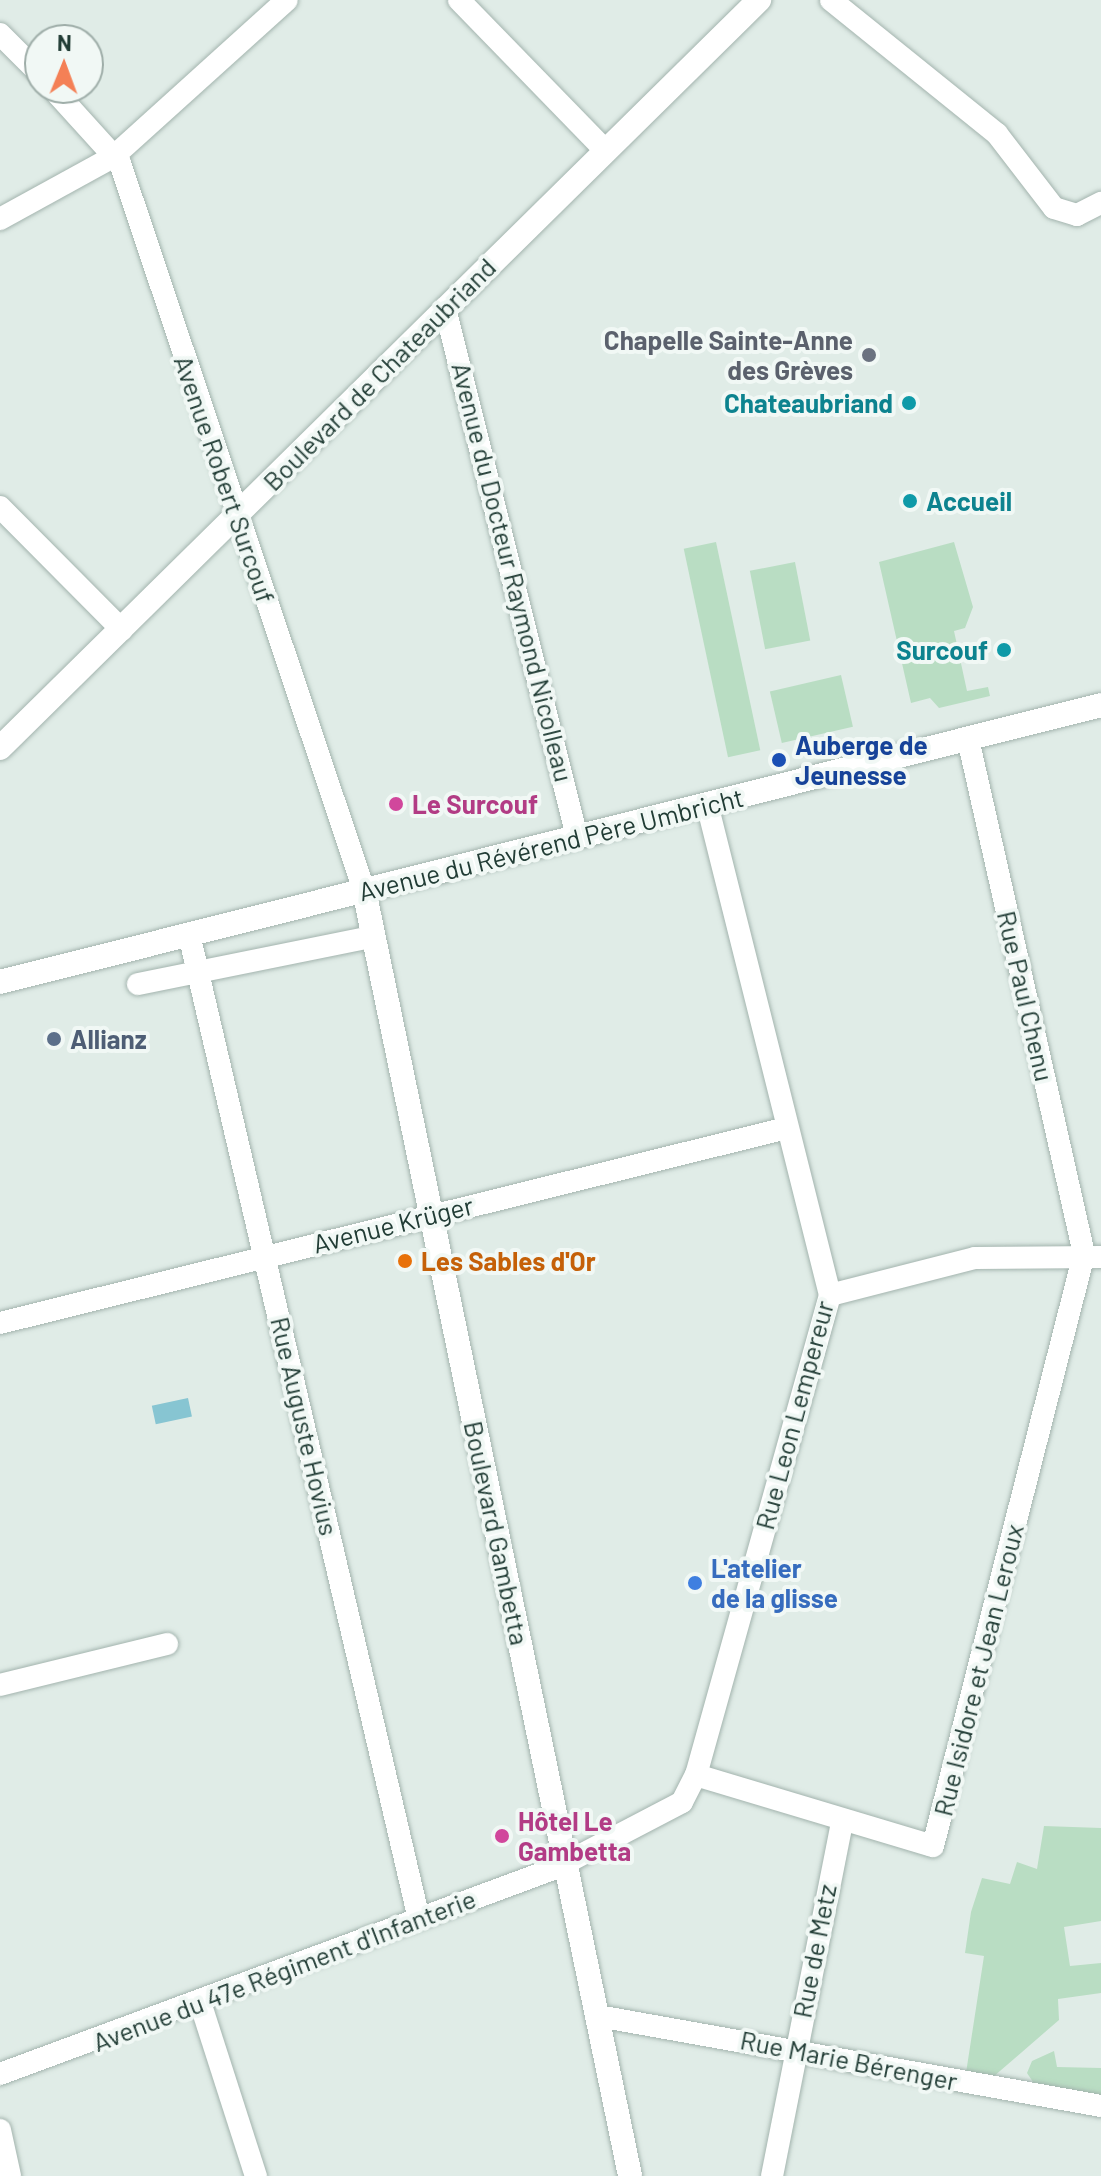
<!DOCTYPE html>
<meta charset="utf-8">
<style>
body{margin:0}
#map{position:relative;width:1101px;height:2176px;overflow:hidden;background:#e0ece7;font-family:Barlow,sans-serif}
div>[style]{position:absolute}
.green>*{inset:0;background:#b9ddc3;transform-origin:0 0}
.water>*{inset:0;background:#87c5d2;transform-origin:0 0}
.roads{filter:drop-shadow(0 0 2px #a3b4ae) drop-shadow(0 0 2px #a3b4ae)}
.street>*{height:22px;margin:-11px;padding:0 11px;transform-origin:11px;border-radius:11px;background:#fff}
.secondary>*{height:24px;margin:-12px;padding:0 12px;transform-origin:12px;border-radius:12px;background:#fff}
.dots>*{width:22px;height:22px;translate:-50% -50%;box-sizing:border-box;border:4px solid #f1f8f5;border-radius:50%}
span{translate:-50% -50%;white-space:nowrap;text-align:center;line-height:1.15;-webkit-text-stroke:8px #f1f8f5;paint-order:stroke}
.worship-label{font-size:26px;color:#5b616d;font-weight:700}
.right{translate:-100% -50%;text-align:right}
.street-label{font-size:26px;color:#213c35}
.culture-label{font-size:26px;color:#0d838f;font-weight:700}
.left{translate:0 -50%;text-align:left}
.transit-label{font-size:26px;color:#164399;font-weight:700}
.hotel-label{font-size:26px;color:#b23c85;font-weight:700}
.service-label{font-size:26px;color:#4e5e75;font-weight:700}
.food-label{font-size:26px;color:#c56008;font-weight:700}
.shop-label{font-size:26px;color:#366cbe;font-weight:700}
.north{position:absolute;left:24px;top:24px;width:80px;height:80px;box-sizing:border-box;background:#f1f8f5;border:2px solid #9eada8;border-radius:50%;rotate:1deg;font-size:22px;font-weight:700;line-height:32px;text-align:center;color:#213c35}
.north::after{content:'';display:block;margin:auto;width:28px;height:36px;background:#f48056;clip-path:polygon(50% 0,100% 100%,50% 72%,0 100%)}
</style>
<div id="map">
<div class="green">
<div style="left:716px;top:542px;width:213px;height:33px;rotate:78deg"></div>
<div style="clip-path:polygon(954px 542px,973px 607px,965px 628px,954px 631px,967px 691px,988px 687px,990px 696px,939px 708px,930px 698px,911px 703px,879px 562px)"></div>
<div style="left:795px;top:562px;width:80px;height:46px;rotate:79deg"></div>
<div style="left:841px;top:675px;width:53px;height:73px;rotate:77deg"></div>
<div style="clip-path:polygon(1044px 1826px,1101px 1828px,1101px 1921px,1064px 1927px,1070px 1966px,1101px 1963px,1101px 1993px,1058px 1999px,1059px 2020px,993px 2077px,966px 2073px,984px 1956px,965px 1953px,971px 1912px,982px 1878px,1010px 1884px,1017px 1862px,1037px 1869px)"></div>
<div style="clip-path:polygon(1054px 2051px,1057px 2067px,1101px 2068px,1101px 2096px,1035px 2085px,1027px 2073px,1032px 2061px)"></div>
</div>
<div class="water">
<div style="left:188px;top:1398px;width:19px;height:37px;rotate:78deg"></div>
</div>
<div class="roads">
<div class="street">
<div style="left:459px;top:0;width:209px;rotate:45.8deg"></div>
<div style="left:831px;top:0;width:213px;rotate:38.9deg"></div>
<div style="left:997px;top:134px;width:93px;rotate:52.4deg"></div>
<div style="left:1054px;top:208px;width:24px;rotate:17deg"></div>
<div style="left:1077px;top:215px;width:27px;rotate:-27deg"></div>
<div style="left:0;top:34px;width:57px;rotate:45deg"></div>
<div style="left:52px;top:88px;width:101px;rotate:47.8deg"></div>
<div style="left:120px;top:163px;width:767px;rotate:71.45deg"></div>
<div style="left:0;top:219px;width:129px;rotate:-28.8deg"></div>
<div style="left:113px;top:157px;width:234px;rotate:-42.1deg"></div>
<div style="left:445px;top:308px;width:545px;rotate:75.99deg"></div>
<div style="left:0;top:507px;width:173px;rotate:45.2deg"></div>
<div style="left:189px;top:934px;width:1011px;rotate:76.86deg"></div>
<div style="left:138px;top:984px;width:238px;rotate:-11.4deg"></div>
<div style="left:830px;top:1295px;width:150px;rotate:-14.3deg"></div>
<div style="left:975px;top:1258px;width:126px;rotate:-0.5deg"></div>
<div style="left:0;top:1323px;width:811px;rotate:-13.92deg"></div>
<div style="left:0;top:1685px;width:172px;rotate:-13.8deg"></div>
<div style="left:696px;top:1775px;width:247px;rotate:16.7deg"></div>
<div style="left:933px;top:1846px;width:611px;rotate:-75.69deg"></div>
<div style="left:1084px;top:1254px;width:528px;rotate:-102.69deg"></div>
<div style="left:200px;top:2002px;width:183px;rotate:72.2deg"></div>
<div style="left:598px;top:2016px;width:511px;rotate:10.14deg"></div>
<div style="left:0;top:2074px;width:593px;rotate:-20.33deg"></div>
<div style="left:556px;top:1868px;width:142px;rotate:-27.6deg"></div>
<div style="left:682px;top:1802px;width:30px;rotate:-63deg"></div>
<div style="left:696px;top:1775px;width:498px;rotate:-74.4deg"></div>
<div style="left:830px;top:1295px;width:506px;rotate:-104.06deg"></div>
<div style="left:0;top:2130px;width:47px;rotate:77.7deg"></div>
<div style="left:772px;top:2176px;width:362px;rotate:-78.8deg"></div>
</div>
<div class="secondary">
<div style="left:0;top:748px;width:1066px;rotate:-44.58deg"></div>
<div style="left:364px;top:890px;width:1313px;rotate:78.31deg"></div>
<div style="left:0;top:982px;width:1135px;rotate:-14.12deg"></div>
</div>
</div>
<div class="dots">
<div style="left:869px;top:355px;background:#6b7280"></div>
<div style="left:909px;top:403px;background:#0f9aa8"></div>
<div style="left:910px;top:501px;background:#0f9aa8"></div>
<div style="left:1004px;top:650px;background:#0f9aa8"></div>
<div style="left:779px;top:760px;background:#1a4fb4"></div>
<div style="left:396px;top:804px;background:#d1479c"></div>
<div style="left:54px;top:1039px;background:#5c6f8a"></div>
<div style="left:405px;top:1261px;background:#e8710a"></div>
<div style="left:695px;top:1583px;background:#3f7fe0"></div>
<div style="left:502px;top:1836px;background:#d1479c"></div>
</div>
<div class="worship-label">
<span class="right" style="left:853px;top:355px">Chapelle Sainte-Anne<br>des Grèves</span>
</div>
<div class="street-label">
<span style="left:379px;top:374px;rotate:-45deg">Boulevard de Chateaubriand</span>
<span style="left:225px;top:479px;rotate:71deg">Avenue Robert Surcouf</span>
<span style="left:513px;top:572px;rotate:76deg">Avenue du Docteur Raymond Nicolleau</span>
<span style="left:551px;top:844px;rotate:-14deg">Avenue du Révérend Père Umbricht</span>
<span style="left:1026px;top:996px;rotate:77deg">Rue Paul Chenu</span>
<span style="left:393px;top:1224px;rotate:-14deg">Avenue Krüger</span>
<span style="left:794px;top:1415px;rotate:-75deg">Rue Leon Lempereur</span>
<span style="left:305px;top:1426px;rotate:77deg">Rue Auguste Hovius</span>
<span style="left:497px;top:1533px;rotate:78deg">Boulevard Gambetta</span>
<span style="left:978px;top:1670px;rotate:-76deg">Rue Isidore et Jean Leroux</span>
<span style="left:814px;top:1951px;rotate:-79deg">Rue de Metz</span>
<span style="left:284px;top:1970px;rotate:-21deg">Avenue du 47e Régiment d'Infanterie</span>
<span style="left:849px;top:2060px;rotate:11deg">Rue Marie Bérenger</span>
</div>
<div class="culture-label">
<span class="right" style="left:893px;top:403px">Chateaubriand</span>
<span class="left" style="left:926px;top:501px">Accueil</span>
<span class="right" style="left:988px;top:650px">Surcouf</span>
</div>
<div class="transit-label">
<span class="left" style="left:795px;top:760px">Auberge de<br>Jeunesse</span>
</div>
<div class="hotel-label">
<span class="left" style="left:412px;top:804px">Le Surcouf</span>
<span class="left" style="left:518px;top:1836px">Hôtel Le<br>Gambetta</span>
</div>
<div class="service-label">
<span class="left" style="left:70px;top:1039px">Allianz</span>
</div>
<div class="food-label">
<span class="left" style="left:421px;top:1261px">Les Sables d'Or</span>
</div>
<div class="shop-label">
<span class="left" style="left:711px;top:1583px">L'atelier<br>de la glisse</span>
</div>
<div class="north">N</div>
</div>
